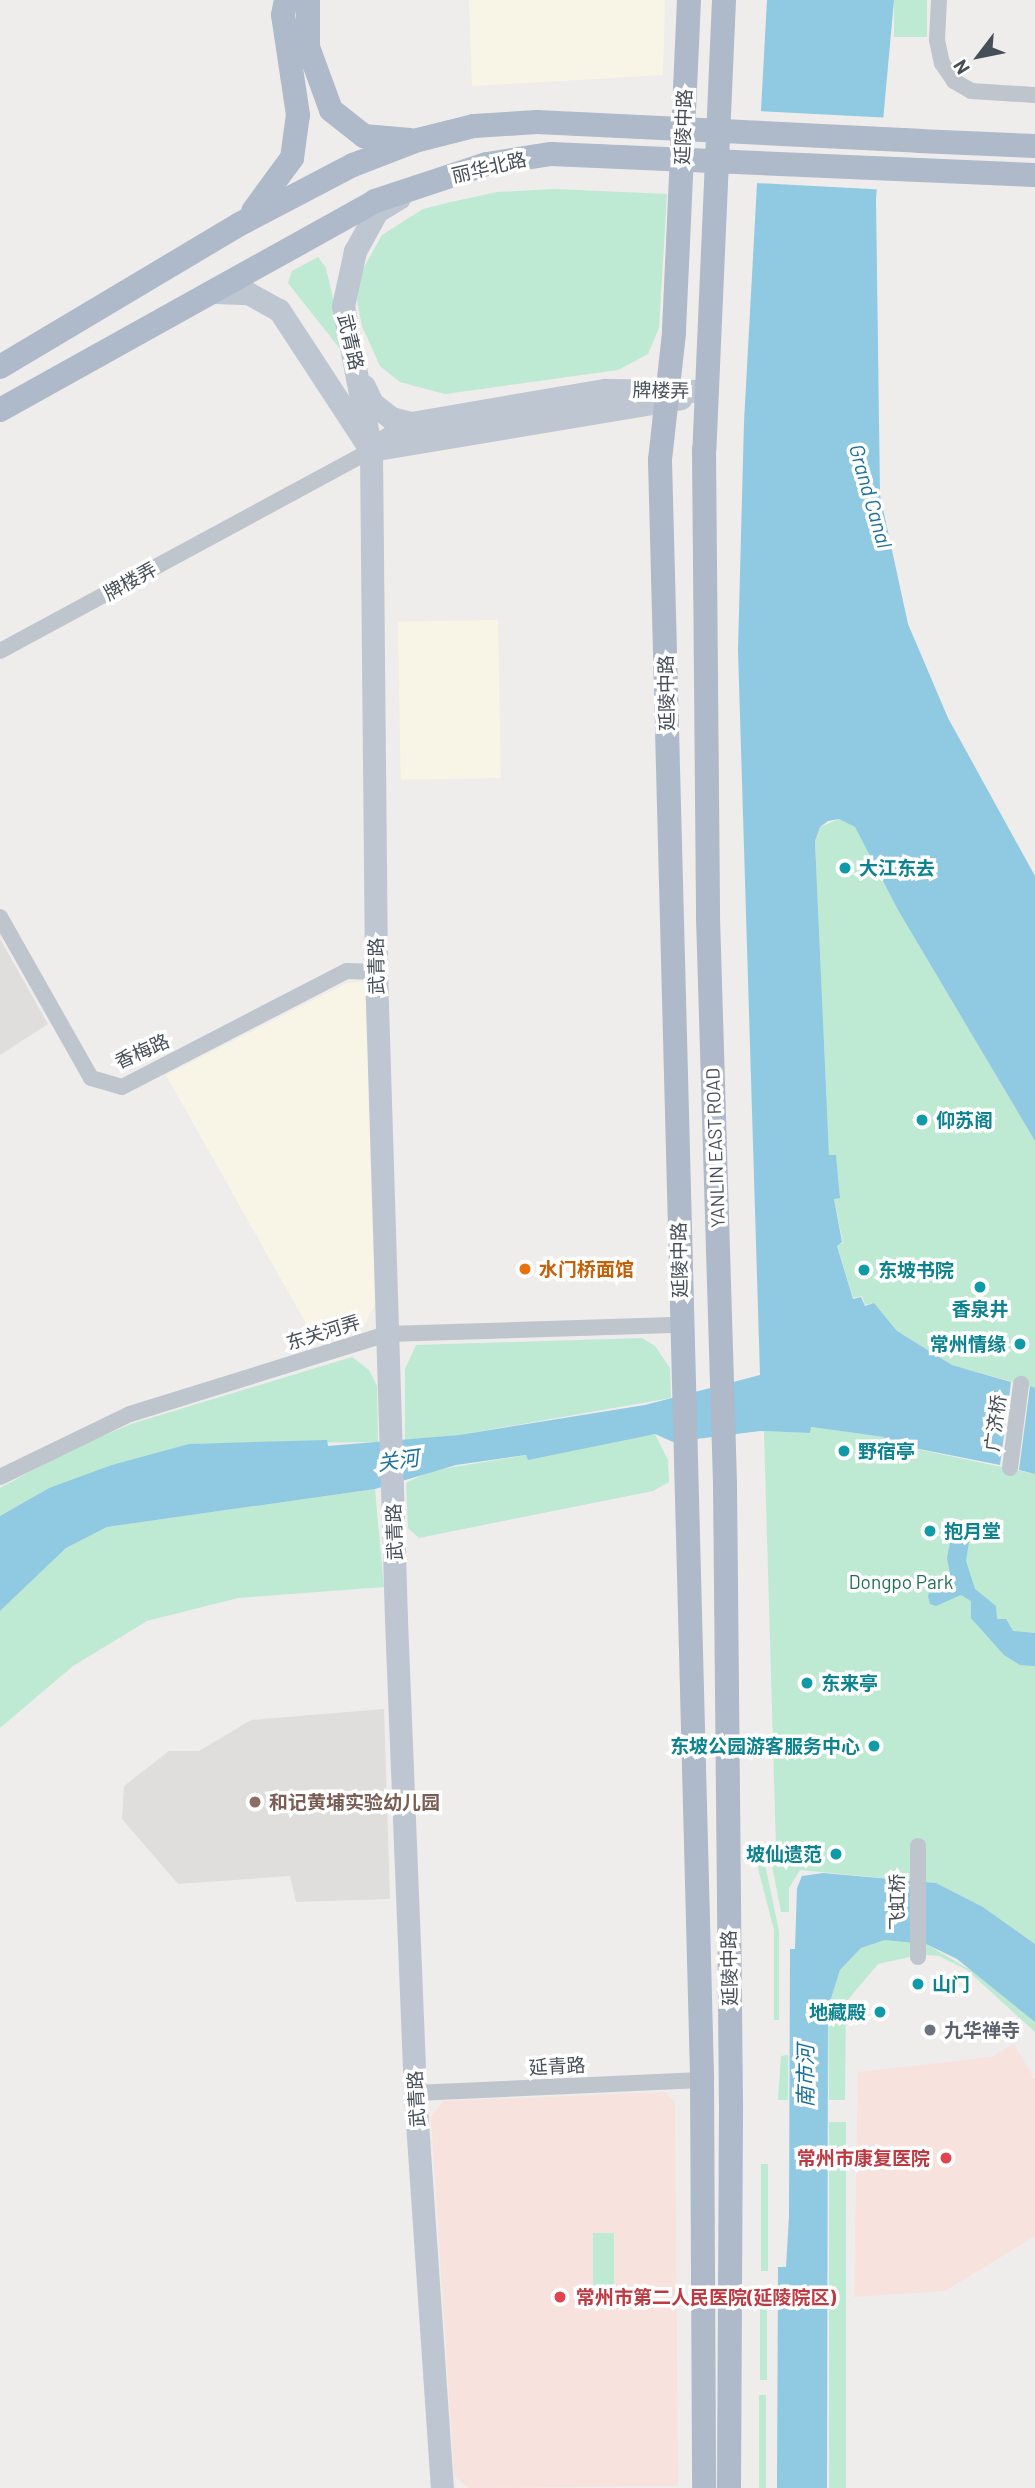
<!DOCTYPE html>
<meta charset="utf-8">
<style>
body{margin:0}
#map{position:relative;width:1035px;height:2488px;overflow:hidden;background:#efecec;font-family:Barlow,"Noto Sans SC",sans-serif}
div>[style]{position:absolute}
.commercial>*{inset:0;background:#f9f5e6;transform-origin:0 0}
.education>*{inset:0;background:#e0dedd}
.medical>*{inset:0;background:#f7e2de}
.green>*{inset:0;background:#bee9d3;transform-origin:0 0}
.water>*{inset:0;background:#8fc9e2}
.pier>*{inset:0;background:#efecec;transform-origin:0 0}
.street>*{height:16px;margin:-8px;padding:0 8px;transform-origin:8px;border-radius:8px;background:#bec5cd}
.secondary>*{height:23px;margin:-11.5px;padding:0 11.5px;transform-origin:11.5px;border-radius:11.5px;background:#bec6d2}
.primary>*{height:24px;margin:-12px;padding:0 12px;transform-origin:12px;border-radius:12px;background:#aeb9c9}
.primary-bridge>*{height:24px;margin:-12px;padding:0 12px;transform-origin:12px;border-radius:12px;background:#aeb9c9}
.dots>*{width:19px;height:19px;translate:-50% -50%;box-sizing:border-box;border:4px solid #fff;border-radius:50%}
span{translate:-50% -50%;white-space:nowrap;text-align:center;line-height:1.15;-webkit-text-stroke:7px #fff;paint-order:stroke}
.street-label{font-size:19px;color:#464e58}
.culture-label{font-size:19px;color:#0d838f;font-weight:700}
.left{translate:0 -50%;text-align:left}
.right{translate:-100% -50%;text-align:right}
.food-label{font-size:19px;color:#c56008;font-weight:700}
.park-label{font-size:19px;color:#1f7150}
.education-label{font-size:19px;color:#785e54;font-weight:700}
.worship-label{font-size:19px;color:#5b616d;font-weight:700}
.health-label{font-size:19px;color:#be3a42;font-weight:700}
.water-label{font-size:21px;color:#197198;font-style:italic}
.north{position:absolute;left:944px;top:21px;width:70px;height:70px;-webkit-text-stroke:5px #fff;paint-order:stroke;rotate:238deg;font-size:19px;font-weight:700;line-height:28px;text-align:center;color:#464e58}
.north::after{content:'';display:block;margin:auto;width:24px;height:32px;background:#464e58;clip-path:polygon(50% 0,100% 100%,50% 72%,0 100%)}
</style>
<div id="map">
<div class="commercial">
<div style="clip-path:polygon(469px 0,665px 0,663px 75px,472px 86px)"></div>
<div style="left:498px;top:620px;width:158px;height:100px;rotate:89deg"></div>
<div style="clip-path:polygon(363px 982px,371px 989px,378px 1298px,364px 1326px,317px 1343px,166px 1075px,347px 983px)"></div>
</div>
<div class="education">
<div style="clip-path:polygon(0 939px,48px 1024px,0 1055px)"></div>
<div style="clip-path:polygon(384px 1709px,390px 1899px,296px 1902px,290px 1876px,178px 1884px,122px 1819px,124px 1786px,169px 1751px,199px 1751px,251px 1720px)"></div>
</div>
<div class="medical">
<div style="clip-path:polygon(1014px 2044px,1035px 2080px,1035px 2236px,945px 2291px,854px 2297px,858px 2072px,991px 2057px)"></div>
<div style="clip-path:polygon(665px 2092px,675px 2103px,678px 2486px,469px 2488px,454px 2476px,431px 2117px,444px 2101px)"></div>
</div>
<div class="green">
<div style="left:894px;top:0;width:33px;height:37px"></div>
<div style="clip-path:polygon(554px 189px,667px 194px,659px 328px,648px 354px,618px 370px,445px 394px,400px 382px,380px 366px,362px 326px,357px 301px,359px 276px,382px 235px,423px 209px,451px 202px,497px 192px)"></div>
<div style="clip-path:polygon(318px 257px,326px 268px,344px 346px,340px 349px,288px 283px,292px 271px)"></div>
<div style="clip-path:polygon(839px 819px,855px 827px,898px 910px,1035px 1141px,1035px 1388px,952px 1365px,897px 1331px,874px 1303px,865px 1305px,862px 1296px,853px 1298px,837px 1245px,843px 1243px,834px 1198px,840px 1197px,836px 1156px,829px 1155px,815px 841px,820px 827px)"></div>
<div style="clip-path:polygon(642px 1338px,655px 1346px,670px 1368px,671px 1398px,459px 1435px,405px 1440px,405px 1369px,416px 1345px)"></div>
<div style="clip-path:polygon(352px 1357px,369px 1370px,377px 1386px,378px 1442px,189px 1444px,49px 1488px,0 1516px,0 1488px,70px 1450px,131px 1424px)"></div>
<div style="clip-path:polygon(810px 1427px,885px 1437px,884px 1442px,1035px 1474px,1035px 1944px,983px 1907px,936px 1883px,800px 1870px,789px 1888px,789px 1912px,781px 1912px,771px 1860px,776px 1848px,764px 1431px,809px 1433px)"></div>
<div style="clip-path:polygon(655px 1434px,668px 1460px,669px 1482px,653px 1491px,419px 1538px,408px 1528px,406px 1483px,430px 1471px)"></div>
<div style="clip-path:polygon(375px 1489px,384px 1587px,238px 1598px,147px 1621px,73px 1666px,0 1728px,0 1611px,66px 1548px,107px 1527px)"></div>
<div style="clip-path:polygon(762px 1850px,779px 1931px,779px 2020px,774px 2020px,774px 1930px,758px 1868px)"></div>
<div style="clip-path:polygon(885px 1940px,910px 1940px,910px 1957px,878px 1964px,846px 2002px,845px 2100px,829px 2100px,828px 2008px,840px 1970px,861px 1948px)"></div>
<div style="clip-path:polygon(926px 1944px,979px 1975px,1035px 2022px,1035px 2032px,967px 1970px,939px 1956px,925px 1955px)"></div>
<div style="clip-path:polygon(788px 2055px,788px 2100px,778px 2100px,781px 2056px)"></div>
<div style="left:829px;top:2122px;width:17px;height:366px"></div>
<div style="left:761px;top:2164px;width:7px;height:107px"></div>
<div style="left:593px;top:2233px;width:21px;height:59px"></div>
<div style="left:760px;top:2286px;width:7px;height:94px"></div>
<div style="left:759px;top:2395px;width:7px;height:93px"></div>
</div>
<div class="water">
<div style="clip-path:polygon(767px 0,894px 0,876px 198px,880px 495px,908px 624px,948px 718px,1035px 876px,1035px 1141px,898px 910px,855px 827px,839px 819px,828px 821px,820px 827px,815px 841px,829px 1155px,836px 1155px,840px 1198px,834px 1199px,842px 1242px,837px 1246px,853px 1299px,861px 1297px,865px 1306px,874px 1303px,897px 1331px,952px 1365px,1011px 1382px,1000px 1465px,884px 1442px,884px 1437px,811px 1427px,810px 1433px,760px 1431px,673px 1442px,655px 1434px,528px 1460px,526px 1455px,456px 1465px,375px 1489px,107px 1527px,66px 1548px,0 1611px,0 1516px,49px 1488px,112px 1465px,189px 1444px,327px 1440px,328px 1446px,459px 1435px,645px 1405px,760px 1375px,738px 650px,744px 422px)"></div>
<div style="clip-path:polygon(1030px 1386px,1035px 1388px,1035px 1474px,1019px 1470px)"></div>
<div style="clip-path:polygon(954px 1522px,965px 1524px,970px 1535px,966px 1561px,975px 1589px,996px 1606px,997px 1619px,1006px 1619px,1013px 1631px,1035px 1633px,1035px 1666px,1020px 1665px,1004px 1655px,971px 1618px,971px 1601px,961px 1595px,936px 1606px,930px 1604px,928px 1596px,933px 1581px,950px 1573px,947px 1558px)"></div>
<div style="clip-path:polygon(823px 1873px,936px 1883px,983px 1907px,1035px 1944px,1035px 2022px,957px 1959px,926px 1944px,885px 1940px,861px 1948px,840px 1970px,828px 2008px,827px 2488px,777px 2488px,778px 2267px,786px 2267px,789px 2216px,790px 1949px,795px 1949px,797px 1888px,802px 1876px)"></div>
</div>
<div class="pier">
<div style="left:758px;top:111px;width:130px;height:72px;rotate:3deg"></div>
</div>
<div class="street">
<div style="left:939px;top:0;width:40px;rotate:92.9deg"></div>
<div style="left:937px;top:40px;width:24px;rotate:78deg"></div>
<div style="left:942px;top:63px;width:22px;rotate:56deg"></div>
<div style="left:954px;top:81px;width:20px;rotate:30deg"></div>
<div style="left:971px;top:91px;width:64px;rotate:3.6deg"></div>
<div style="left:0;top:651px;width:422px;rotate:-28.4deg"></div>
<div style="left:0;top:917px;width:185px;rotate:60.5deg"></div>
<div style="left:91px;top:1078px;width:32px;rotate:16deg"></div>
<div style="left:122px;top:1087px;width:253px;rotate:-27.3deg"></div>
<div style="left:347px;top:971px;width:29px;rotate:2deg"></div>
<div style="left:1010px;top:1468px;width:85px;rotate:-82.5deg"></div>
<div style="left:0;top:1477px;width:144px;rotate:-25.9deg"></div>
<div style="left:130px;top:1414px;width:269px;rotate:-17.3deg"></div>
<div style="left:387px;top:1334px;width:293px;rotate:-1.8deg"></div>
<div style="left:918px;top:1846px;width:111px;rotate:90deg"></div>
<div style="left:415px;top:2093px;width:287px;rotate:-2.6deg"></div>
</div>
<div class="secondary">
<div style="left:399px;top:198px;width:26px;rotate:149deg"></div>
<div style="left:377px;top:211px;width:46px;rotate:118.8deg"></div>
<div style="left:355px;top:251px;width:56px;rotate:102.3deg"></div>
<div style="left:343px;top:306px;width:147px;rotate:79deg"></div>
<div style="left:371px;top:450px;width:522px;rotate:89.45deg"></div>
<div style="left:376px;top:972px;width:648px;rotate:88.23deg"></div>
<div style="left:396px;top:1620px;width:473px;rotate:87.7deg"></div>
<div style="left:415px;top:2093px;width:396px;rotate:86.1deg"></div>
<div style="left:215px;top:292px;width:33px;rotate:2deg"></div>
<div style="left:248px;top:293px;width:35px;rotate:29deg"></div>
<div style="left:279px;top:310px;width:159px;rotate:56.8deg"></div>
<div style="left:364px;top:386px;width:19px;rotate:65deg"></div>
<div style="left:372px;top:403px;width:24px;rotate:38deg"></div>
<div style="left:391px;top:418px;width:21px;rotate:14deg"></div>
<div style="left:377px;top:449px;width:308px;rotate:-9.5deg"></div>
<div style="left:371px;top:450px;width:48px;rotate:-34deg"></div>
<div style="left:411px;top:423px;width:197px;rotate:-9.7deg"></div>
<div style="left:605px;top:390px;width:101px;rotate:0.6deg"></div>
</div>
<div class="primary">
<div style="left:308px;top:0;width:47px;rotate:90deg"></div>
<div style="left:308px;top:47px;width:67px;rotate:69.9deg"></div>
<div style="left:331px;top:110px;width:42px;rotate:38.2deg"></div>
<div style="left:364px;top:136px;width:46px;rotate:5deg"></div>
<div style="left:689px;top:0;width:333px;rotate:92.6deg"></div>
<div style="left:674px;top:333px;width:128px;rotate:96.3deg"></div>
<div style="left:660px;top:460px;width:1621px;rotate:88.51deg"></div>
<div style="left:702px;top:2080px;width:408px;rotate:89.7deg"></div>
<div style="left:724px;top:0;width:450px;rotate:92.5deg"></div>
<div style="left:704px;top:450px;width:467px;rotate:89.5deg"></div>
<div style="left:708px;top:917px;width:566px;rotate:88.28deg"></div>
<div style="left:725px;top:1483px;width:623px;rotate:89.45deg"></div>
<div style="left:731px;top:2106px;width:382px;rotate:90.3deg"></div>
<div style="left:919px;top:141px;width:116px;rotate:2.5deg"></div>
<div style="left:919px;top:170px;width:116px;rotate:2.5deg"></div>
<div style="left:253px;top:211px;width:66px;rotate:-53.7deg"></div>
<div style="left:292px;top:158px;width:43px;rotate:-82.1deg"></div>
<div style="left:298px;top:115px;width:101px;rotate:-98.5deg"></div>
<div style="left:283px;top:15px;width:15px;rotate:-79deg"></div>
<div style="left:0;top:367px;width:279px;rotate:-30.8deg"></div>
<div style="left:240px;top:224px;width:127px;rotate:-27.6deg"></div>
<div style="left:353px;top:165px;width:70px;rotate:-21deg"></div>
<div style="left:418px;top:140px;width:58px;rotate:-14deg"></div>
<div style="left:474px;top:126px;width:63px;rotate:-3.6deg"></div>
<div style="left:0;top:410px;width:429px;rotate:-29.1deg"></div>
<div style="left:375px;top:201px;width:118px;rotate:-18.3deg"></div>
<div style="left:487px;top:164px;width:65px;rotate:-8.9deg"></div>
</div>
<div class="primary-bridge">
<div style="left:537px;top:122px;width:382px;rotate:2.8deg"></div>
<div style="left:551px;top:154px;width:368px;rotate:2.5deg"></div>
</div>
<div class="dots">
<div style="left:845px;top:868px;background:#0f9aa8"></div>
<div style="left:922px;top:1120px;background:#0f9aa8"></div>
<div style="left:525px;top:1269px;background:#e8710a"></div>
<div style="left:864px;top:1270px;background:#0f9aa8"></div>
<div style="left:980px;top:1287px;background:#0f9aa8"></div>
<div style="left:1020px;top:1344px;background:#0f9aa8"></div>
<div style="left:844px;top:1451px;background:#0f9aa8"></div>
<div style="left:930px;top:1531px;background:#0f9aa8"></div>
<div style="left:807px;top:1683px;background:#0f9aa8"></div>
<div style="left:874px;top:1746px;background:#0f9aa8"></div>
<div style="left:255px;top:1802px;background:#8d6e63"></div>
<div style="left:836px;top:1854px;background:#0f9aa8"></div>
<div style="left:918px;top:1984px;background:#0f9aa8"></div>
<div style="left:880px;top:2012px;background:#0f9aa8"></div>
<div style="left:930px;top:2030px;background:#6b7280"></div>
<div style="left:946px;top:2158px;background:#e0444e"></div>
<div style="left:560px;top:2297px;background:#e0444e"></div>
</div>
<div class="street-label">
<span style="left:683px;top:127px;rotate:-88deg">延陵中路</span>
<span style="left:489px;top:167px;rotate:-13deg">丽华北路</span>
<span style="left:351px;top:342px;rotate:77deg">武青路</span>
<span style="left:661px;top:390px;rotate:1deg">牌楼弄</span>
<span style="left:130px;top:581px;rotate:-29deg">牌楼弄</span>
<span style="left:666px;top:693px;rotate:-91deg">延陵中路</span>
<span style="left:376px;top:966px;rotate:-91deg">武青路</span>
<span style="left:142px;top:1051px;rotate:-24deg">香梅路</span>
<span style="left:715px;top:1148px;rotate:-92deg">YANLIN EAST ROAD</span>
<span style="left:679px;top:1260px;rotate:-91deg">延陵中路</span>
<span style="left:323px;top:1332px;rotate:-17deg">东关河弄</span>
<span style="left:995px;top:1423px;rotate:-83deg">广济桥</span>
<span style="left:394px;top:1532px;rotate:-92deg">武青路</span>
<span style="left:897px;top:1902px;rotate:-90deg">飞虹桥</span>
<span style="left:729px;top:1968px;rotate:-91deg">延陵中路</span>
<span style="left:557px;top:2066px;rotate:-3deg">延青路</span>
<span style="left:416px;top:2099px;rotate:-93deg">武青路</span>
</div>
<div class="culture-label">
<span class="left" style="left:859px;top:868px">大江东去</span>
<span class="left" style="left:936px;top:1120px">仰苏阁</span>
<span class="left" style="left:878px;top:1270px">东坡书院</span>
<span style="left:980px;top:1309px">香泉井</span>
<span class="right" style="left:1006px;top:1344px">常州情缘</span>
<span class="left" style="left:858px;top:1451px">野宿亭</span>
<span class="left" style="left:944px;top:1531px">抱月堂</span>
<span class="left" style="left:821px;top:1683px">东来亭</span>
<span class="right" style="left:860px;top:1746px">东坡公园游客服务中心</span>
<span class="right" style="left:822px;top:1854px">坡仙遗范</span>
<span class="left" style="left:932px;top:1984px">山门</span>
<span class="right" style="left:866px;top:2012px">地藏殿</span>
</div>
<div class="food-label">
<span class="left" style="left:539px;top:1269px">水门桥面馆</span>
</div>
<div class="park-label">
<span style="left:901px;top:1582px">Dongpo Park</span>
</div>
<div class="education-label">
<span class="left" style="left:269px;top:1802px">和记黄埔实验幼儿园</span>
</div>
<div class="worship-label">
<span class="left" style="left:944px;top:2030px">九华禅寺</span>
</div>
<div class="health-label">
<span class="right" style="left:930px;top:2158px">常州市康复医院</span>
<span class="left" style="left:576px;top:2297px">常州市第二人民医院(延陵院区)</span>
</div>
<div class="water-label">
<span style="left:871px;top:496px;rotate:74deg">Grand Canal</span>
<span style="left:398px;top:1460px;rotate:-8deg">关河</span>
<span style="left:805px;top:2076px;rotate:-90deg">南市河</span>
</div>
<div class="north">N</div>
</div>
